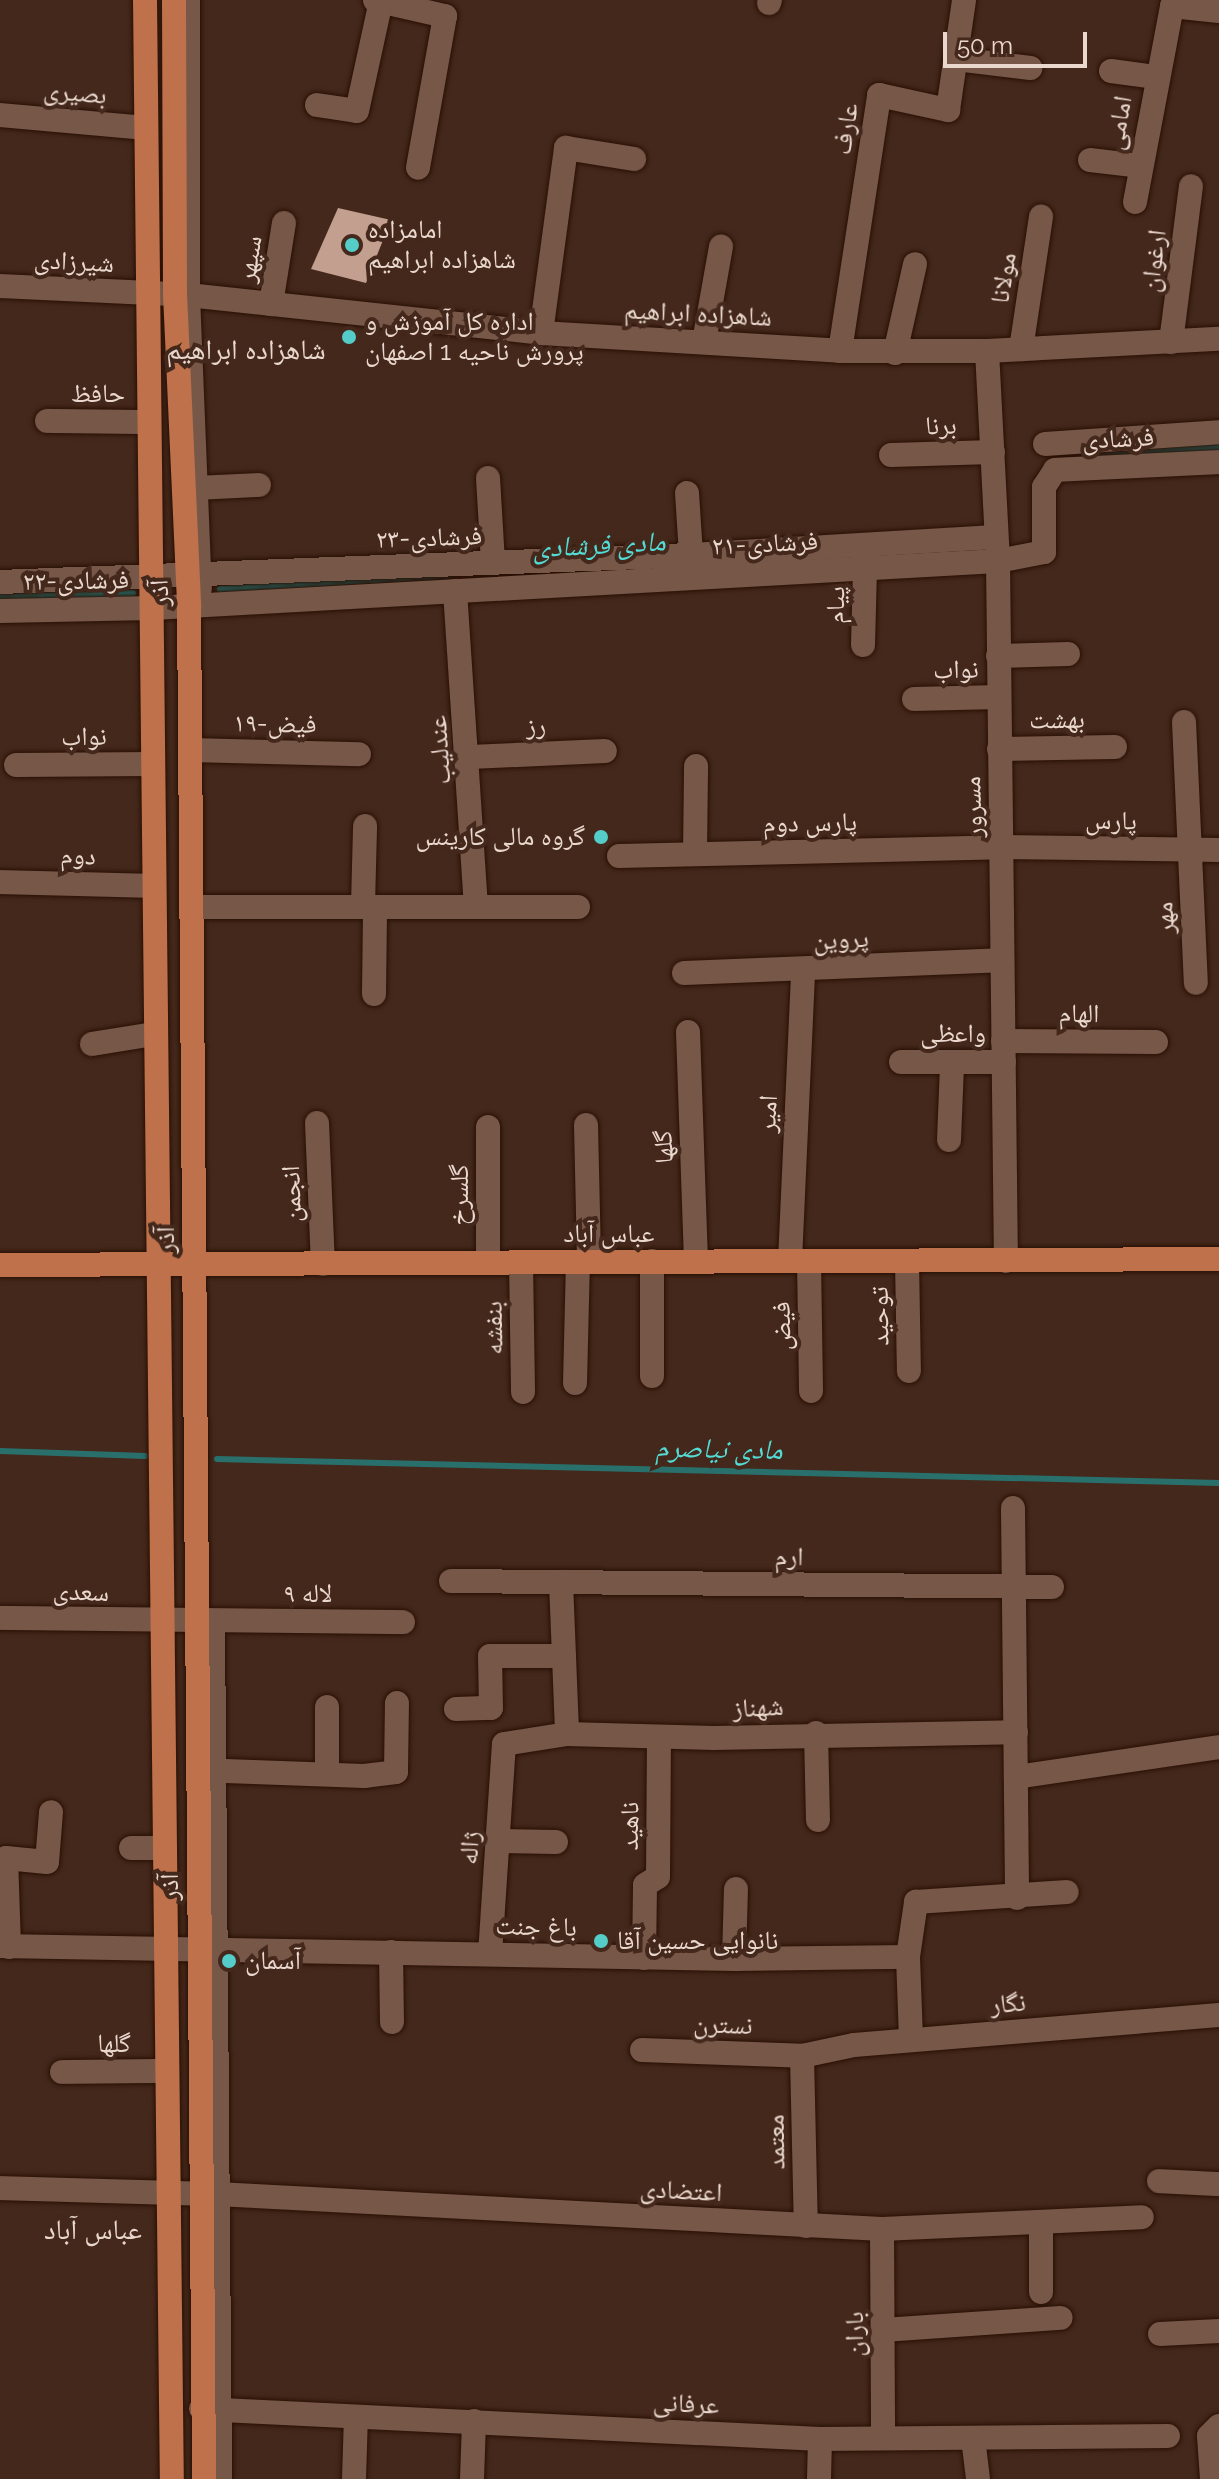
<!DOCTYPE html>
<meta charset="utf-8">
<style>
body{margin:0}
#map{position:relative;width:1219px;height:2479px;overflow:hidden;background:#44281b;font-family:Raleway,"Noto Naskh Arabic",sans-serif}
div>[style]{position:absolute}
.stream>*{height:6px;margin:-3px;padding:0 3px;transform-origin:3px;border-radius:3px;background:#29706d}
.building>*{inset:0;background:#c29f8e}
.roads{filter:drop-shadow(0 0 2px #291004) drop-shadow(0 0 2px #291004)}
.minor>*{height:24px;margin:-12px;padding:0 12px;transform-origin:12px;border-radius:12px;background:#775748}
.major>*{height:24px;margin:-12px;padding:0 12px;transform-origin:12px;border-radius:12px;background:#be714b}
.dots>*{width:22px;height:22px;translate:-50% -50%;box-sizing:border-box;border:4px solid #44281b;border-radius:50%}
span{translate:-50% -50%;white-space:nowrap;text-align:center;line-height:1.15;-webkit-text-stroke:8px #44281b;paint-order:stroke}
.street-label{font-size:26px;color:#ead8cf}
.poi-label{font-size:26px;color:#ead8cf}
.left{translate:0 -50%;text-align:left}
.right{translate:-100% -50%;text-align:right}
.neighbourhood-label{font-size:28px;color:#ead8cf}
.water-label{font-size:28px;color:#53dbd5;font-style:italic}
.scale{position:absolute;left:943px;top:32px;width:144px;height:36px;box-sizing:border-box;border:4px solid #ead8cf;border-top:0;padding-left:10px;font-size:24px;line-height:28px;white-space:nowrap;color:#ead8cf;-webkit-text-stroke:6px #44281b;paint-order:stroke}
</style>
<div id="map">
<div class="stream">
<div style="left:1103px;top:456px;width:116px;rotate:-4.4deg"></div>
<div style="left:220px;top:589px;width:228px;rotate:-3.3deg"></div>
<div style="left:0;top:597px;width:133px;rotate:-1.7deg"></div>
<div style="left:0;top:1451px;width:145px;rotate:2deg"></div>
<div style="left:217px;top:1459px;width:1002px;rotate:1.37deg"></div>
</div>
<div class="building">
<div style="clip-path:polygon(338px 208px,391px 220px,366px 283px,311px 269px)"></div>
</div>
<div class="roads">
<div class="minor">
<div style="left:188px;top:0;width:295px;rotate:90deg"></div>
<div style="left:188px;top:295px;width:294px;rotate:87.7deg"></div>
<div style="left:375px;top:0;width:72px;rotate:12.9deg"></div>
<div style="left:445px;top:16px;width:154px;rotate:100.1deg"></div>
<div style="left:769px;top:3px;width:3px;rotate:-72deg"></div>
<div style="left:956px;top:59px;width:75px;rotate:6.9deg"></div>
<div style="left:1111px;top:71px;width:44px;rotate:7.8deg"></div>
<div style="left:317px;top:105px;width:40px;rotate:8.5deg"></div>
<div style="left:357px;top:111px;width:113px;rotate:-77.7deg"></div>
<div style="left:0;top:115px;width:146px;rotate:5.1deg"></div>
<div style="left:1090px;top:160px;width:50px;rotate:6.8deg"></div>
<div style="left:1135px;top:202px;width:199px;rotate:-79.3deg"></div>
<div style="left:1172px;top:6px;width:47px;rotate:6.1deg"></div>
<div style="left:0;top:286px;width:188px;rotate:2.7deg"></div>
<div style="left:188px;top:295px;width:355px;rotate:6.1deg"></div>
<div style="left:541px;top:333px;width:300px;rotate:3.4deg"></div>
<div style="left:840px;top:351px;width:147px"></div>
<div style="left:987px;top:351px;width:232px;rotate:-3deg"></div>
<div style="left:271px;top:304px;width:82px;rotate:-80.9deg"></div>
<div style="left:541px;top:333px;width:187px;rotate:-82.3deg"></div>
<div style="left:566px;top:148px;width:69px;rotate:9.2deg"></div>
<div style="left:704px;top:342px;width:97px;rotate:-79.9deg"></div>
<div style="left:1171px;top:342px;width:157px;rotate:-82.7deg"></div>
<div style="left:1021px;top:349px;width:134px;rotate:-81.4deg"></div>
<div style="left:840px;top:351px;width:259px;rotate:-81.3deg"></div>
<div style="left:879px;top:95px;width:71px;rotate:12.3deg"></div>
<div style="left:948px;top:110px;width:111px;rotate:-81.7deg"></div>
<div style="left:987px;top:351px;width:210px;rotate:87deg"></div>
<div style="left:998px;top:561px;width:700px;rotate:89.35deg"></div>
<div style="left:895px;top:353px;width:91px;rotate:-77.3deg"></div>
<div style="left:47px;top:421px;width:102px;rotate:0.6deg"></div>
<div style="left:1045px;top:444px;width:174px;rotate:-3.9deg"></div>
<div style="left:891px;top:455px;width:102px;rotate:-1.7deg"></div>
<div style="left:488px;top:478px;width:85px;rotate:86.6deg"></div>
<div style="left:197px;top:488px;width:62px;rotate:-2.8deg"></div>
<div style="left:687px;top:493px;width:62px;rotate:86.3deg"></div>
<div style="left:0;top:582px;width:692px;rotate:-2.24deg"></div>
<div style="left:691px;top:555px;width:305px;rotate:-3.4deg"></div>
<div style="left:455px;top:591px;width:315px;rotate:86.2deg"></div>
<div style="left:0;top:611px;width:153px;rotate:-1.1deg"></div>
<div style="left:153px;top:608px;width:846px;rotate:-3.18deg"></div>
<div style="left:998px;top:561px;width:47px;rotate:-11.1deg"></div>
<div style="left:1044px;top:552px;width:65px;rotate:-90deg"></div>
<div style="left:1044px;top:487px;width:20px;rotate:-57deg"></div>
<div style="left:1055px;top:470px;width:164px;rotate:-2.8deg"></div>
<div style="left:863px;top:645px;width:79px;rotate:-88.5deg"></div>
<div style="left:998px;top:656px;width:70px;rotate:-1.6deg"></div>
<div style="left:914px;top:699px;width:84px;rotate:-1.4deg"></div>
<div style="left:1184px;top:722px;width:261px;rotate:87.4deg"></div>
<div style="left:999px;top:749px;width:116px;rotate:-1deg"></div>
<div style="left:190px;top:750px;width:169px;rotate:1.4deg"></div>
<div style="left:470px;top:757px;width:135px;rotate:-2.5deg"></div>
<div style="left:16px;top:765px;width:136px;rotate:-0.4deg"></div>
<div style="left:695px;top:853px;width:87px;rotate:-89.3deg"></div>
<div style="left:619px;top:856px;width:383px;rotate:-1.3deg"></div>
<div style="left:1002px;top:847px;width:217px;rotate:0.8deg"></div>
<div style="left:0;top:882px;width:154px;rotate:1.5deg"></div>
<div style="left:363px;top:905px;width:79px;rotate:-88.5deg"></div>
<div style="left:192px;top:907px;width:386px"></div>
<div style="left:684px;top:973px;width:317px;rotate:-2.3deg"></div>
<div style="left:374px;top:994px;width:83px;rotate:-89.3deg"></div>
<div style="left:688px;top:1032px;width:229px;rotate:88deg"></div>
<div style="left:1003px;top:1041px;width:153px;rotate:0.4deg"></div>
<div style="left:92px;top:1044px;width:63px;rotate:-9.2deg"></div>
<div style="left:901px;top:1062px;width:103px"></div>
<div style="left:317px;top:1123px;width:141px;rotate:87.6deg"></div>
<div style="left:586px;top:1125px;width:136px;rotate:88.7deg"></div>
<div style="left:488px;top:1127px;width:135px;rotate:90deg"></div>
<div style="left:949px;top:1140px;width:76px;rotate:-87.7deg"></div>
<div style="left:790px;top:1261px;width:291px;rotate:-87.4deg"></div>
<div style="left:809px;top:1261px;width:130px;rotate:89.1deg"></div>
<div style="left:907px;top:1261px;width:110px;rotate:89deg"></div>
<div style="left:521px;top:1262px;width:130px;rotate:89.1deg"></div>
<div style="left:652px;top:1376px;width:115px;rotate:-90deg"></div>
<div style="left:575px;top:1383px;width:121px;rotate:-88.6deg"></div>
<div style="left:1013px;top:1508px;width:390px;rotate:89.4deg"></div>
<div style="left:451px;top:1581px;width:601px;rotate:0.57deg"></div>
<div style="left:561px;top:1582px;width:152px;rotate:87.7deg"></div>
<div style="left:0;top:1618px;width:403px;rotate:0.6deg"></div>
<div style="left:213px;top:1623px;width:856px;rotate:89.53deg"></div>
<div style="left:327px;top:1707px;width:67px;rotate:90deg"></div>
<div style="left:456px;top:1709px;width:35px;rotate:-2deg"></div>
<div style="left:491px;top:1708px;width:52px;rotate:-91.1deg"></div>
<div style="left:490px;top:1656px;width:74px"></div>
<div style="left:816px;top:1733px;width:87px;rotate:88.7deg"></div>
<div style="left:198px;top:1770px;width:166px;rotate:2.1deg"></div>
<div style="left:364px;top:1776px;width:32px;rotate:-7deg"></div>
<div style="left:396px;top:1772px;width:69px;rotate:-89.2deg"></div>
<div style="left:1016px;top:1777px;width:205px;rotate:-8.4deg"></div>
<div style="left:499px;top:1841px;width:57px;rotate:1deg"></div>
<div style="left:131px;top:1848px;width:32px"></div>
<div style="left:0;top:1946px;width:734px;rotate:1.01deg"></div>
<div style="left:734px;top:1959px;width:174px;rotate:-0.7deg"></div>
<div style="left:9px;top:1947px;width:89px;rotate:-91.9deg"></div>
<div style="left:6px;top:1858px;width:41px;rotate:5.6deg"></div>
<div style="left:47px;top:1862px;width:50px;rotate:-85.4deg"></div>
<div style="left:391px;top:1952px;width:70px;rotate:89.2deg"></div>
<div style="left:490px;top:1954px;width:210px;rotate:-86.2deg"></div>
<div style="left:504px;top:1744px;width:64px;rotate:-9deg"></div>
<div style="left:567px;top:1734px;width:147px;rotate:1.6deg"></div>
<div style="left:714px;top:1738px;width:302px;rotate:-1.1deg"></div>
<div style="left:644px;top:1958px;width:73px;rotate:-89.2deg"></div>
<div style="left:645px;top:1885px;width:15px;rotate:-32deg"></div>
<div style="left:658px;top:1877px;width:140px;rotate:-89.6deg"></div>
<div style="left:734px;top:1959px;width:70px;rotate:-88.4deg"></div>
<div style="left:911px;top:2039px;width:82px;rotate:-92.1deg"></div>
<div style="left:908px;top:1957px;width:56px;rotate:-81.7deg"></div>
<div style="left:916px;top:1902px;width:151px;rotate:-3.8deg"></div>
<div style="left:642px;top:2050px;width:160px;rotate:2.1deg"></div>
<div style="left:802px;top:2056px;width:53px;rotate:-11.9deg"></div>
<div style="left:854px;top:2045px;width:366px;rotate:-4.7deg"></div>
<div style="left:802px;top:2056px;width:170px;rotate:88.7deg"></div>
<div style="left:62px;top:2072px;width:104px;rotate:-0.6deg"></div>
<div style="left:1159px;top:2181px;width:60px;rotate:2.9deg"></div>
<div style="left:0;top:2188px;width:217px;rotate:1.6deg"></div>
<div style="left:217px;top:2194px;width:666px;rotate:3.01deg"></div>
<div style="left:882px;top:2229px;width:260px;rotate:-2.6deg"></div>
<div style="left:882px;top:2229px;width:209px;rotate:89.7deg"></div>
<div style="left:1041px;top:2292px;width:70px;rotate:-90deg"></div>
<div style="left:883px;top:2330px;width:178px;rotate:-3.9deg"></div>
<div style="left:1160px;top:2334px;width:59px;rotate:-2.9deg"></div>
<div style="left:201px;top:2409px;width:620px;rotate:2.77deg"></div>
<div style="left:820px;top:2439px;width:348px;rotate:-0.5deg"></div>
<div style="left:973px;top:2438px;width:41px;rotate:83deg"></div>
<div style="left:354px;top:2479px;width:62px;rotate:-88.2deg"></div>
<div style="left:472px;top:2479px;width:58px;rotate:-88deg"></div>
<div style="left:819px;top:2479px;width:40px;rotate:-88.6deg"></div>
<div style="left:1212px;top:2479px;width:43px;rotate:-94deg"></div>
<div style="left:1209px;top:2436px;width:14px;rotate:-45deg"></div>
</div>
<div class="major">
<div style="left:145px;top:0;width:2479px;rotate:89.38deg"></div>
<div style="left:174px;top:0;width:294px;rotate:89.8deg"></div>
<div style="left:175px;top:294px;width:312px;rotate:87.4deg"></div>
<div style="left:189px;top:606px;width:1873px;rotate:89.54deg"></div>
<div style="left:0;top:1265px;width:1219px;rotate:-0.28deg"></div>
</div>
</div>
<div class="dots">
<div style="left:352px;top:245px;background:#54cdc8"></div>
<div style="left:349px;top:337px;background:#54cdc8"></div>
<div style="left:601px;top:837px;background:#54cdc8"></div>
<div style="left:601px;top:1941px;background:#54cdc8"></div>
<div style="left:229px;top:1961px;background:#54cdc8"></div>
</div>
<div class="street-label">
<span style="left:75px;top:93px;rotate:5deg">بصیری</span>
<span style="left:1119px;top:123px;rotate:-80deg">امامی</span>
<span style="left:846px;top:129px;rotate:-81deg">عارف</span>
<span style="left:250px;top:259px;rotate:-81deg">سپهر</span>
<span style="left:1154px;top:261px;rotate:-83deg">ارغوان</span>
<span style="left:74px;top:262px;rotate:3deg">شیرزادی</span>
<span style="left:1004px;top:278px;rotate:-81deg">مولانا</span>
<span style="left:698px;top:314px;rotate:3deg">شاهزاده ابراهیم</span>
<span style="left:98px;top:394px">حافظ</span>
<span style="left:941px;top:426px;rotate:-2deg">برنا</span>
<span style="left:1118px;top:439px;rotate:-3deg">فرشادی</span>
<span style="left:429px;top:538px;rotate:-2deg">۲۳-فرشادی</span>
<span style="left:765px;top:544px;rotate:-3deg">۲۱-فرشادی</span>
<span style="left:76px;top:581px;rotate:-1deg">۲۲-فرشادی</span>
<span style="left:160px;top:593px;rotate:-92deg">آذر</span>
<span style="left:836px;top:605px;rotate:-89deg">پیام</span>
<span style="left:956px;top:670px;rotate:-1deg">نواب</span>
<span style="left:1057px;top:720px;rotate:-1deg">بهشت</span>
<span style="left:275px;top:724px;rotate:1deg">۱۹-فیض</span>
<span style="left:536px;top:726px;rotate:-2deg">رز</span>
<span style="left:84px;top:737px;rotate:-1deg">نواب</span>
<span style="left:440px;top:750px;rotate:-94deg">عندلیب</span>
<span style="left:973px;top:807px;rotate:-92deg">مسرور</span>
<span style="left:1111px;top:821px;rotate:1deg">پارس</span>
<span style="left:810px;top:823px;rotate:-1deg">پارس دوم</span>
<span style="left:78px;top:856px;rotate:2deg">دوم</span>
<span style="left:1165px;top:918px;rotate:-93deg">مهر</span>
<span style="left:841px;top:940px;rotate:-3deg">پروین</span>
<span style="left:1079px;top:1014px;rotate:1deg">الهام</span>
<span style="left:953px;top:1034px">واعظی</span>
<span style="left:768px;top:1114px;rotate:-87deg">امیر</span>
<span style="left:664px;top:1147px;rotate:-92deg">گلها</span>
<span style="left:292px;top:1194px;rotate:-92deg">انجمن</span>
<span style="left:460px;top:1195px;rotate:-90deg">گلسرخ</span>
<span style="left:609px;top:1234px">عباس آباد</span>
<span style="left:166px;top:1240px;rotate:-90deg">آذر</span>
<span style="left:880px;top:1316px;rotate:-91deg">توحید</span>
<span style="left:782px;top:1326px;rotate:-91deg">فیض</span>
<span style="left:494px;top:1328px;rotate:-91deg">بنفشه</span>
<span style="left:789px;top:1557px;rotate:1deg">ارم</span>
<span style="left:81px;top:1592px;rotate:2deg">سعدی</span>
<span style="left:308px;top:1594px">۹ لاله</span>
<span style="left:758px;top:1708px;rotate:-3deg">شهناز</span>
<span style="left:630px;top:1826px;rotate:-89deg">ناهید</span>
<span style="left:470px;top:1848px;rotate:-86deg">ژاله</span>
<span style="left:170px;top:1887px;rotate:-90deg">آذر</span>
<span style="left:536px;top:1927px;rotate:1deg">باغ جنت</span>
<span style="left:1008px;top:2004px;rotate:-5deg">نگار</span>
<span style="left:723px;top:2025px;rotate:2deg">نسترن</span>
<span style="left:114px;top:2044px">گلها</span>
<span style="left:776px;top:2142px;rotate:-91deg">معتمد</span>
<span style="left:681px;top:2191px;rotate:3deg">اعتضادی</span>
<span style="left:855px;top:2334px;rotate:-90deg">باران</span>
<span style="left:686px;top:2404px;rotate:3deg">عرفانی</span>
</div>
<div class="poi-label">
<span class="left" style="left:368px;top:245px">امامزاده<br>شاهزاده ابراهیم</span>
<span class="left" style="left:365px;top:337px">اداره کل آموزش و<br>پرورش ناحیه 1 اصفهان</span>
<span class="right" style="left:585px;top:837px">گروه مالی کارینس</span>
<span class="left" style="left:617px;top:1941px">نانوایی حسین آقا</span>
<span class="left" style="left:245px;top:1961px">آسمان</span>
</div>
<div class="neighbourhood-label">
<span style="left:246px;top:350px">شاهزاده ابراهیم</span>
<span style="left:93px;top:2230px">عباس آباد</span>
</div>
<div class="water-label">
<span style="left:599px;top:545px;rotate:-3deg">مادی فرشادی</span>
<span style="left:719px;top:1449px;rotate:1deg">مادی نیاصرم</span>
</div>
<div class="scale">50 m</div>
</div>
